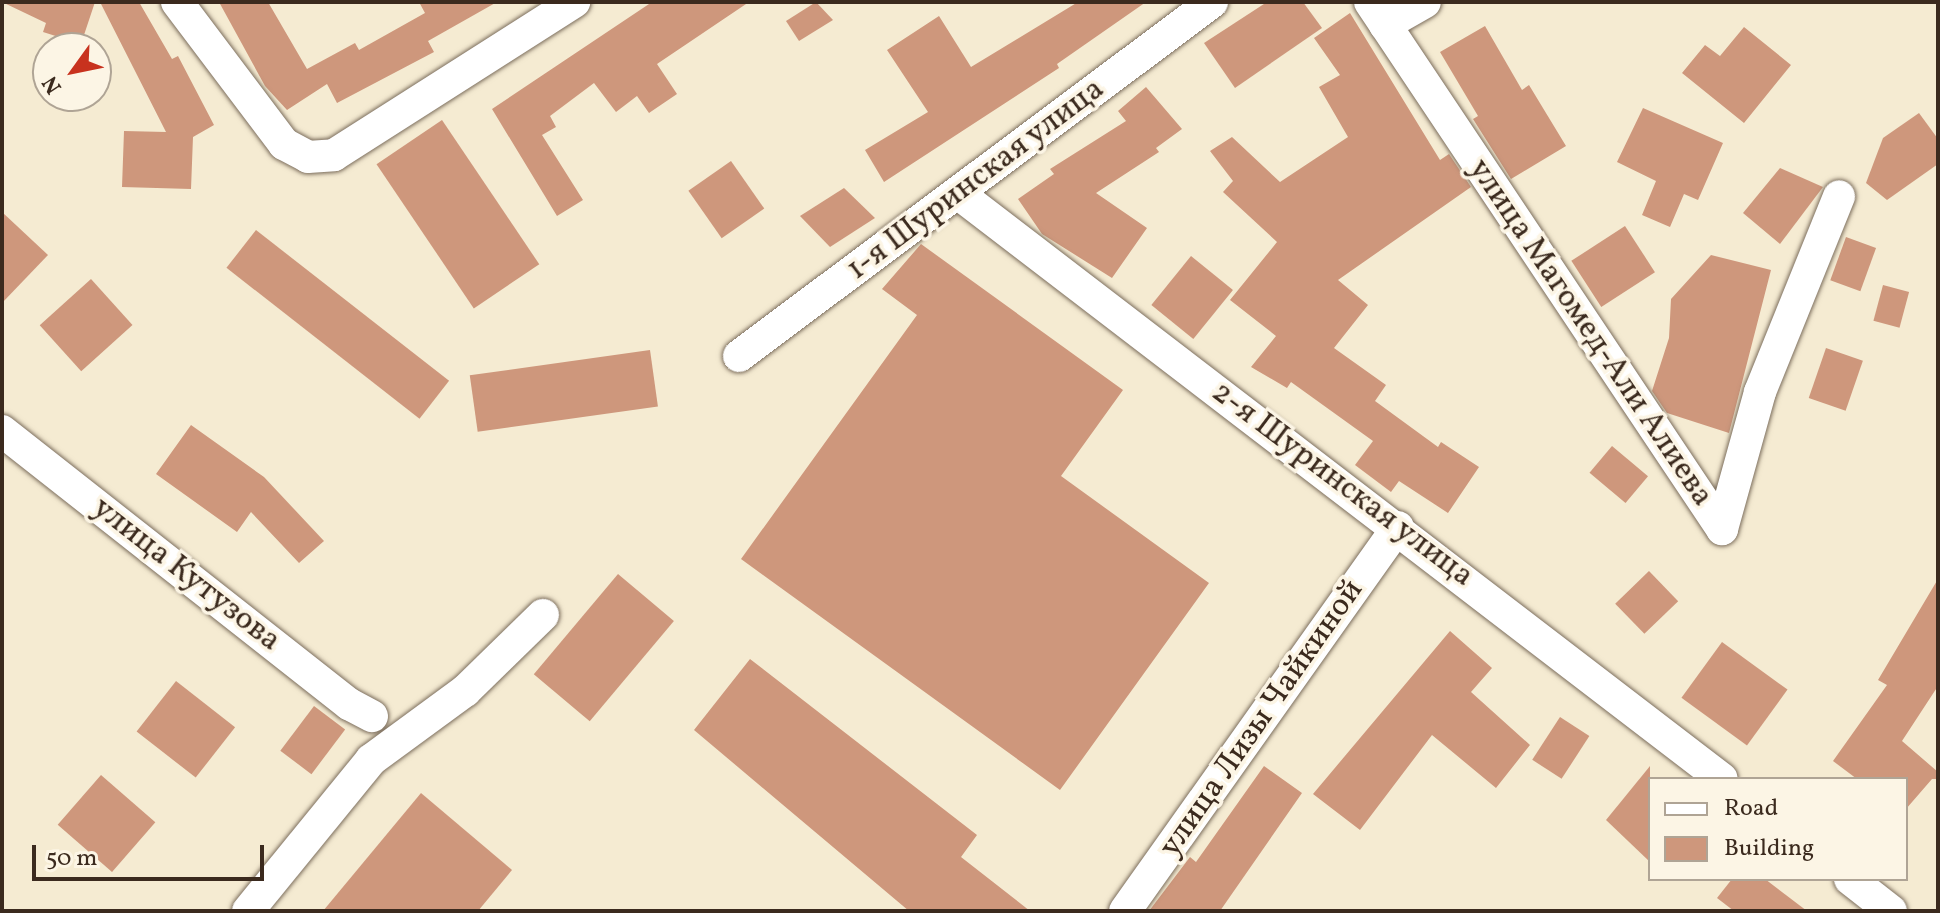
<!DOCTYPE html>
<meta charset="utf-8">
<style>
body{margin:0}
#map{position:relative;width:1940px;height:913px;overflow:hidden;background:#f5ebd2;font-family:Vollkorn,serif}
div>[style]{position:absolute}
.building>*{inset:0;background:#ce977c;transform-origin:0 0}
.roads{filter:drop-shadow(0 0 2px #7c6e5d) drop-shadow(0 0 2px #7c6e5d)}
.minor>*{height:32px;margin:-16px;padding:0 16px;transform-origin:16px;border-radius:16px;background:#fff}
span{translate:-50% -50%;white-space:nowrap;text-align:center;line-height:1.15;-webkit-text-stroke:7px #fcf5e5;paint-order:stroke}
.street-label{font-size:32px;color:#3b2a1e}
.frame{position:absolute;inset:0;border:4px solid #3b2a1e;pointer-events:none}
.legend{position:absolute;left:1648px;top:777px;width:260px;height:104px;box-sizing:border-box;background:#fcf5e5;border:2px solid #afa495;margin:0;padding:10px 14px;list-style:none;font-size:24px;color:#3b2a1e}
.legend li{display:flex;align-items:center;gap:16px;height:40px}
.legend b{width:40px;border:2px solid #afa495}
.north{position:absolute;left:32px;top:32px;width:80px;height:80px;box-sizing:border-box;background:#fcf5e5;border:2px solid #afa495;border-radius:50%;rotate:237deg;font-size:22px;font-weight:700;line-height:32px;text-align:center;color:#3b2a1e}
.north::after{content:'';display:block;margin:auto;width:28px;height:36px;background:#c8321e;clip-path:polygon(50% 0,100% 100%,50% 72%,0 100%)}
.scale{position:absolute;left:32px;top:845px;width:232px;height:36px;box-sizing:border-box;border:4px solid #3b2a1e;border-top:0;padding-left:10px;font-size:24px;line-height:28px;white-space:nowrap;color:#3b2a1e;-webkit-text-stroke:6px #fcf5e5;paint-order:stroke}
</style>
<div id="map">
<div class="building">
<div style="clip-path:polygon(2px 2px,95px 2px,81px 44px,43px 32px,46px 23px)"></div>
<div style="clip-path:polygon(100px 2px,139px 2px,172px 59px,178px 56px,214px 125px,193px 137px,191px 189px,122px 187px,124px 131px,166px 132px)"></div>
<div style="clip-path:polygon(219px 2px,268px 2px,307px 69px,355px 43px,359px 50px,425px 13px,419px 2px,497px 2px,428px 41px,434px 52px,337px 103px,327px 84px,287px 110px,265px 86px)"></div>
<div style="clip-path:polygon(652px 2px,749px 2px,657px 64px,677px 94px,649px 113px,637px 96px,616px 112px,594px 83px,550px 116px,556px 127px,542px 135px,583px 200px,557px 216px,492px 109px)"></div>
<div style="clip-path:polygon(816px 2px,833px 20px,799px 41px,786px 21px)"></div>
<div style="clip-path:polygon(1078px 2px,1146px 2px,1057px 64px,1059px 68px,884px 182px,865px 150px,928px 112px,887px 50px,939px 16px,971px 67px)"></div>
<div style="clip-path:polygon(1267px 2px,1303px 2px,1322px 28px,1235px 88px,1204px 43px)"></div>
<div style="clip-path:polygon(1350px 13px,1440px 160px,1449px 154px,1471px 187px,1338px 280px,1368px 305px,1334px 348px,1386px 385px,1375px 401px,1438px 447px,1441px 442px,1479px 467px,1448px 513px,1399px 481px,1391px 492px,1355px 465px,1373px 441px,1291px 382px,1287px 388px,1251px 367px,1276px 336px,1230px 300px,1277px 242px,1223px 192px,1233px 181px,1210px 151px,1232px 137px,1280px 182px,1348px 137px,1319px 87px,1340px 75px,1314px 38px)"></div>
<div style="clip-path:polygon(1485px 26px,1522px 90px,1529px 85px,1566px 146px,1511px 179px,1473px 119px,1478px 116px,1440px 52px)"></div>
<div style="clip-path:polygon(1744px 27px,1791px 65px,1744px 123px,1682px 73px,1705px 45px,1720px 56px)"></div>
<div style="clip-path:polygon(1146px 87px,1182px 129px,1156px 148px,1159px 152px,1096px 193px,1147px 228px,1112px 278px,1042px 234px,1018px 199px,1054px 174px,1050px 169px,1126px 121px,1118px 111px)"></div>
<div style="clip-path:polygon(1643px 108px,1723px 143px,1698px 200px,1684px 194px,1670px 227px,1642px 215px,1656px 181px,1617px 162px)"></div>
<div style="clip-path:polygon(1919px 113px,1938px 139px,1938px 164px,1887px 200px,1866px 183px,1883px 138px)"></div>
<div style="left:442px;top:120px;width:174px;height:79px;rotate:56deg"></div>
<div style="left:731px;top:161px;width:58px;height:52px;rotate:55deg"></div>
<div style="clip-path:polygon(1780px 168px,1823px 187px,1780px 244px,1743px 213px)"></div>
<div style="clip-path:polygon(844px 188px,875px 218px,830px 247px,800px 216px)"></div>
<div style="clip-path:polygon(2px 212px,48px 255px,2px 303px)"></div>
<div style="left:1625px;top:226px;width:55px;height:64px;rotate:57deg"></div>
<div style="left:256px;top:230px;width:245px;height:48px;rotate:38deg"></div>
<div style="left:1846px;top:237px;width:32px;height:46px;rotate:20deg"></div>
<div style="clip-path:polygon(921px 244px,1123px 390px,1061px 476px,1209px 583px,1060px 790px,741px 559px,917px 315px,882px 289px)"></div>
<div style="clip-path:polygon(1711px 255px,1771px 270px,1729px 433px,1667px 413px,1652px 391px,1669px 338px,1671px 299px)"></div>
<div style="left:1191px;top:256px;width:54px;height:63px;rotate:39deg"></div>
<div style="left:91px;top:279px;width:62px;height:69px;rotate:48deg"></div>
<div style="left:1883px;top:285px;width:27px;height:37px;rotate:15deg"></div>
<div style="left:1826px;top:348px;width:39px;height:53px;rotate:19deg"></div>
<div style="left:650px;top:350px;width:57px;height:182px;rotate:82deg"></div>
<div style="clip-path:polygon(191px 425px,264px 477px,324px 541px,299px 563px,251px 512px,237px 532px,156px 474px)"></div>
<div style="left:1612px;top:446px;width:47px;height:35px;rotate:40deg"></div>
<div style="left:1649px;top:571px;width:42px;height:47px;rotate:46deg"></div>
<div style="left:618px;top:574px;width:73px;height:131px;rotate:40deg"></div>
<div style="clip-path:polygon(1938px 579px,1938px 686px,1902px 741px,1938px 772px,1938px 779px,1932px 779px,1906px 809px,1906px 779px,1857px 779px,1833px 761px,1887px 685px,1878px 680px)"></div>
<div style="clip-path:polygon(1450px 631px,1492px 668px,1471px 692px,1530px 745px,1496px 788px,1432px 735px,1360px 830px,1313px 794px)"></div>
<div style="left:1722px;top:642px;width:81px;height:69px;rotate:36deg"></div>
<div style="clip-path:polygon(750px 659px,977px 835px,961px 857px,1030px 911px,909px 911px,694px 730px)"></div>
<div style="left:176px;top:681px;width:75px;height:64px;rotate:38deg"></div>
<div style="left:314px;top:706px;width:39px;height:56px;rotate:37deg"></div>
<div style="left:1560px;top:717px;width:35px;height:51px;rotate:33deg"></div>
<div style="clip-path:polygon(1264px 766px,1302px 793px,1220px 911px,1149px 911px,1190px 857px,1196px 862px)"></div>
<div style="clip-path:polygon(1650px 766px,1650px 862px,1606px 820px)"></div>
<div style="left:101px;top:775px;width:72px;height:66px;rotate:41deg"></div>
<div style="clip-path:polygon(421px 793px,512px 870px,478px 911px,323px 911px)"></div>
<div style="clip-path:polygon(1732px 879px,1765px 879px,1807px 911px,1734px 911px,1717px 898px)"></div>
</div>
<div class="roads">
<div class="minor">
<div style="left:177px;top:2px;width:178px;rotate:53deg"></div>
<div style="left:284px;top:144px;width:27px;rotate:28deg"></div>
<div style="left:308px;top:157px;width:26px;rotate:-4deg"></div>
<div style="left:334px;top:155px;width:285px;rotate:-32.5deg"></div>
<div style="left:1370px;top:2px;width:634px;rotate:56.26deg"></div>
<div style="left:1722px;top:529px;width:142px;rotate:-74.5deg"></div>
<div style="left:1760px;top:392px;width:211px;rotate:-68deg"></div>
<div style="left:1385px;top:25px;width:46px;rotate:-29.9deg"></div>
<div style="left:959px;top:194px;width:961px;rotate:37.48deg"></div>
<div style="left:739px;top:356px;width:591px;rotate:-36.81deg"></div>
<div style="left:2px;top:431px;width:442px;rotate:38.2deg"></div>
<div style="left:349px;top:704px;width:26px;rotate:28deg"></div>
<div style="left:1850px;top:879px;width:52px;rotate:38deg"></div>
<div style="left:248px;top:911px;width:195px;rotate:-50.8deg"></div>
<div style="left:371px;top:760px;width:117px;rotate:-36.3deg"></div>
<div style="left:465px;top:691px;width:109px;rotate:-44.3deg"></div>
<div style="left:1125px;top:911px;width:471px;rotate:-54.6deg"></div>
</div>
</div>
<div class="street-label">
<span style="left:976px;top:180px;rotate:-37deg">1-я Шуринская улица</span>
<span style="left:1590px;top:333px;rotate:56deg">улица Магомед-Али Алиева</span>
<span style="left:1342px;top:485px;rotate:37deg">2-я Шуринская улица</span>
<span style="left:186px;top:575px;rotate:38deg">улица Кутузова</span>
<span style="left:1262px;top:719px;rotate:-55deg">улица Лизы Чайкиной</span>
</div>
<div class="frame"></div>
<ul class="legend">
<li><b style="height:10px;background:#fff"></b>Road</li>
<li><b style="height:22px;background:#ce977c"></b>Building</li>
</ul>
<div class="north">N</div>
<div class="scale">50 m</div>
</div>
